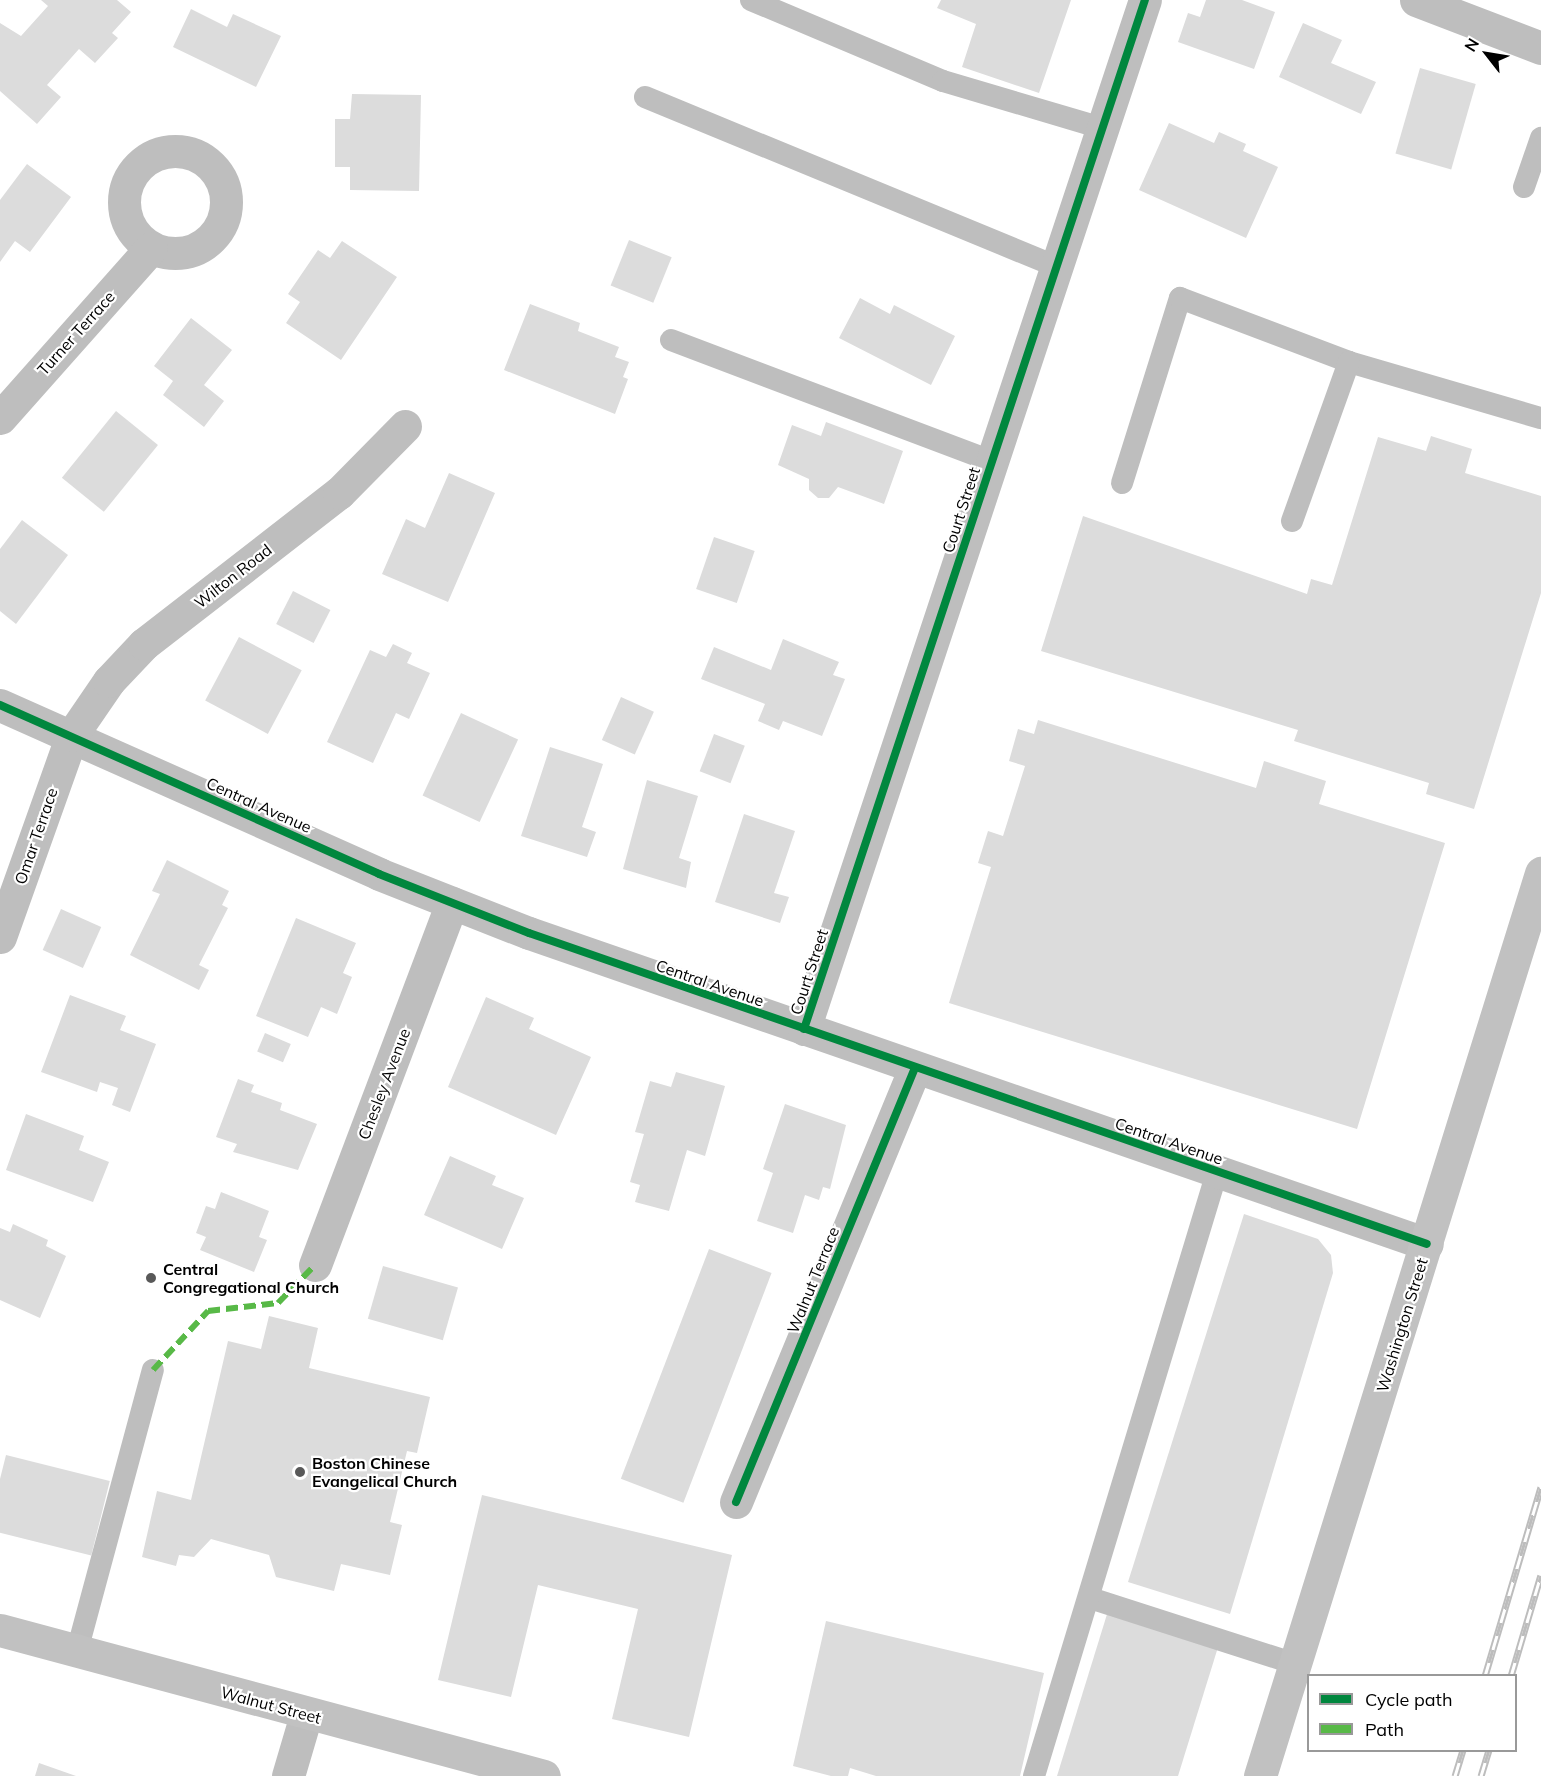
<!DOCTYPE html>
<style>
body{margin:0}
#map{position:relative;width:1541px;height:1776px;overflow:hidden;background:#fff;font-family:Mulish,sans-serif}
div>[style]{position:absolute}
.building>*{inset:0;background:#dcdcdc;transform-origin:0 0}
.lane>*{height:22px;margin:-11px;padding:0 11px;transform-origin:11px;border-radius:11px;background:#bebebe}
.street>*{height:33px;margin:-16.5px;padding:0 16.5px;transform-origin:16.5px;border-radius:16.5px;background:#bebebe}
.street>.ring{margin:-16.5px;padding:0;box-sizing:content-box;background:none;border:33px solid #bebebe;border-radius:50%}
.secondary>*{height:33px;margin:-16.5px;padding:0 16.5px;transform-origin:16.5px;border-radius:16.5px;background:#c1c1c1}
.rail>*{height:7px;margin-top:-3.5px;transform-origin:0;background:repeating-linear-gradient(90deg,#fff 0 14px,#bdbdbd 0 28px);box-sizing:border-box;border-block:2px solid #bdbdbd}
.quiet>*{height:6px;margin-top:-3px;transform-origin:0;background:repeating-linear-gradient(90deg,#58b947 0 12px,transparent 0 18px)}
.cycleway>*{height:8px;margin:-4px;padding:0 4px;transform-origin:4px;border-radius:4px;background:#00873e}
.dots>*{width:16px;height:16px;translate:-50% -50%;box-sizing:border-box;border:3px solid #fff;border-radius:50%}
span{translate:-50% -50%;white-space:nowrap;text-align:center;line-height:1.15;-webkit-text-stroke:4.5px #fff;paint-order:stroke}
.street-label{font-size:16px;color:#000}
.poi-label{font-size:16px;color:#000;font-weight:700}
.left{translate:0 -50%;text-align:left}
.legend{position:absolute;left:1307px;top:1674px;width:210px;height:78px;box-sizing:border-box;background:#fff;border:2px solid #999;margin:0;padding:8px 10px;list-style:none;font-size:18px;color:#000}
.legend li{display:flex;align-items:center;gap:12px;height:30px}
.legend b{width:30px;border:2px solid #999}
.north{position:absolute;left:1457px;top:24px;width:60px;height:60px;-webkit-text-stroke:4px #fff;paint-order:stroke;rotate:301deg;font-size:16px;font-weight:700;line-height:24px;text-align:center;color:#000}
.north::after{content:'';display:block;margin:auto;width:21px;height:27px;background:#000;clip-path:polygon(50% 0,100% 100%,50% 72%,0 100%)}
</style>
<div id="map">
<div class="building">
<div style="clip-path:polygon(41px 0,117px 0,131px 12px,112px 33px,118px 38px,95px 63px,79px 49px,47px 85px,61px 97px,37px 124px,0 91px,0 23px,21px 36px,48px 6px)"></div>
<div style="clip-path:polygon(941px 0,1071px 0,1039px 93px,962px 67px,976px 24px,937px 8px)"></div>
<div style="clip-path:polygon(1206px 0,1242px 0,1275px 12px,1254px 69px,1178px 42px,1188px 13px,1200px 17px)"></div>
<div style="clip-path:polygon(191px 9px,227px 27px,233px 14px,281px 36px,256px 87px,173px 47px)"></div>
<div style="clip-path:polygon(1303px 23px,1342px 40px,1331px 63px,1376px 82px,1361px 114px,1279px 77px)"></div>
<div style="left:1420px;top:68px;width:58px;height:89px;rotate:16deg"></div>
<div style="clip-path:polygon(352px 94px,421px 95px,419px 191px,350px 190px,350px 167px,335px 167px,335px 119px,350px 119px)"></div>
<div style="clip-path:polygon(1169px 123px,1214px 143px,1219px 132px,1246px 144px,1243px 151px,1278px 167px,1246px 238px,1139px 190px)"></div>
<div style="clip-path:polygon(27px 164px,71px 197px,30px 252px,15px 241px,0 262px,0 200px)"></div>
<div style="left:629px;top:240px;width:46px;height:49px;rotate:22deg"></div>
<div style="clip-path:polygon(342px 241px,397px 277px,341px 360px,286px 323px,300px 302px,288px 294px,318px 250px,330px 258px)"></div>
<div style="clip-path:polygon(860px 298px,890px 314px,894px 305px,955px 336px,931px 385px,839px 338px)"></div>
<div style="clip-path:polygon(530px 304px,580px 323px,578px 331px,619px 347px,615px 357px,629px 362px,623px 377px,628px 379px,615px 414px,504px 370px)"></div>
<div style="clip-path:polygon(191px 318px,232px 350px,204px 385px,224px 401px,204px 427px,163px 395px,173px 381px,154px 366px)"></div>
<div style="left:116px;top:411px;width:54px;height:86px;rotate:39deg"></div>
<div style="clip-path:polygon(826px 422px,903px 451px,884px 504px,838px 487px,829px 498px,818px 498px,809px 490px,809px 479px,778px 465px,792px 425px,821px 436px)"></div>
<div style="clip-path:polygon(1431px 436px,1472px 449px,1465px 473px,1541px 496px,1541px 593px,1474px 809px,1426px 794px,1429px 783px,1294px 741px,1298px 730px,1041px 651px,1083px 516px,1307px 594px,1311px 579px,1332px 585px,1378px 437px,1426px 451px)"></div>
<div style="clip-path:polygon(449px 473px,495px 493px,448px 602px,382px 574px,406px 519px,425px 528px)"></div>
<div style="clip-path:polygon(22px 520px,68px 555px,16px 624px,0 611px,0 549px)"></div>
<div style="left:714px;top:537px;width:43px;height:55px;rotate:19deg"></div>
<div style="left:293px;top:591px;width:42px;height:37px;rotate:27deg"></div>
<div style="left:239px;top:637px;width:71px;height:72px;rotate:28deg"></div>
<div style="clip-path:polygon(783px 639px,839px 662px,833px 675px,845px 679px,822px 736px,783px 721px,779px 730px,758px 721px,765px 704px,701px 679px,714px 647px,771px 670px)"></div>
<div style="clip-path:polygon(393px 644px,412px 653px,407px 663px,430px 673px,409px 719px,396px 713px,373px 763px,327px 742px,370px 650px,386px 657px)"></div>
<div style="left:621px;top:697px;width:36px;height:47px;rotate:24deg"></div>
<div style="left:461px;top:713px;width:63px;height:91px;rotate:25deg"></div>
<div style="clip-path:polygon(1038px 720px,1256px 788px,1264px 761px,1326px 781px,1319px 804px,1445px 843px,1357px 1129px,949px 1003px,991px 867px,978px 863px,988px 831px,1003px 836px,1025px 766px,1009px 761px,1018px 729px,1034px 734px)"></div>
<div style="left:714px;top:734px;width:33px;height:40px;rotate:21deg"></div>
<div style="clip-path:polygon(550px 747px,603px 764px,582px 827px,596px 832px,587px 857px,521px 836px)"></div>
<div style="clip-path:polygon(647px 780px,698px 796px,679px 858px,691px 862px,686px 888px,623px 869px)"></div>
<div style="clip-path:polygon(744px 814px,795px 831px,774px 893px,789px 897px,780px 923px,715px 902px)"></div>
<div style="clip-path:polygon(167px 860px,229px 891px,222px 905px,228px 908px,199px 965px,209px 970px,199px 990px,130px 955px,160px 894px,152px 891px)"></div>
<div style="left:61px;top:909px;width:44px;height:45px;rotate:24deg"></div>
<div style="clip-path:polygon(296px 918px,356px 943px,343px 973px,352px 977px,337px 1014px,321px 1007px,308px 1037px,256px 1016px)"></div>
<div style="clip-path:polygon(70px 995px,126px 1016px,120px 1030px,156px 1044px,130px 1112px,112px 1105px,118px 1088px,100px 1082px,97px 1092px,41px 1072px)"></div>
<div style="clip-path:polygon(486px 997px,534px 1018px,529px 1029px,591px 1057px,556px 1135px,448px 1087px)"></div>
<div style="left:265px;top:1033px;width:28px;height:20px;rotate:23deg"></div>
<div style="clip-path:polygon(676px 1072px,725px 1086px,705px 1156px,687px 1150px,669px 1211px,635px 1202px,640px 1185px,630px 1182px,644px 1134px,635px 1132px,650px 1081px,671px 1087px)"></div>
<div style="clip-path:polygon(238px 1079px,254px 1085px,251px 1092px,282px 1103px,280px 1110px,317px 1124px,298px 1170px,233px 1152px,237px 1144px,216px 1137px)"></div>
<div style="clip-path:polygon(785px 1104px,846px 1125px,830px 1189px,823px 1187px,819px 1200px,805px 1195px,793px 1233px,757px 1221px,773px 1173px,763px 1169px)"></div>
<div style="clip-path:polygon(26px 1114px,84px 1136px,79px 1150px,109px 1162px,93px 1202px,6px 1170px)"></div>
<div style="clip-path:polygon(450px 1156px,496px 1176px,492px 1185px,524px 1198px,502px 1249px,424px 1215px)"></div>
<div style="clip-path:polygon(221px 1192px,269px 1211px,259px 1237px,267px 1240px,254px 1272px,200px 1250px,206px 1237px,196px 1233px,206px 1206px,215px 1209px)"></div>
<div style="clip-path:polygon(1244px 1214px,1318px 1239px,1331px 1255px,1333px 1273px,1230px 1614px,1128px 1582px)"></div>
<div style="clip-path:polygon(13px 1224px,48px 1240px,46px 1246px,66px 1256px,40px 1318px,0 1300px,0 1228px,10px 1232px)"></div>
<div style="left:709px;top:1249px;width:67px;height:246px;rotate:21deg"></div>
<div style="left:383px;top:1266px;width:78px;height:55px;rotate:16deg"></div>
<div style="clip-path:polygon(269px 1316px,318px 1328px,309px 1368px,430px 1397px,417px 1453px,407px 1451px,390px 1522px,402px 1525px,390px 1575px,341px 1564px,334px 1591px,276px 1577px,269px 1555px,211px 1539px,194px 1557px,179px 1555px,176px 1566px,142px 1557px,157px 1491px,191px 1500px,228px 1341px,261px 1349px)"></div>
<div style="left:6px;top:1455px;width:107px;height:77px;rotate:14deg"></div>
<div style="clip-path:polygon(482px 1495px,732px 1555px,689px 1737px,612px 1719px,638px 1609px,538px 1585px,511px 1697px,438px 1680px)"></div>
<div style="clip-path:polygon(1108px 1611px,1219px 1644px,1178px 1776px,1057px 1776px)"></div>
<div style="clip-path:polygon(826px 1621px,1044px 1673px,1020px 1776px,876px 1776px,850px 1768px,848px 1776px,831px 1776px,793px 1766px)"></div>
<div style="clip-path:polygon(39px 1763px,76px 1776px,35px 1776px)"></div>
</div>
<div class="lane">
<div style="left:751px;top:0;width:208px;rotate:22.9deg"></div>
<div style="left:943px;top:81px;width:166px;rotate:16.5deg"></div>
<div style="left:645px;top:97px;width:444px;rotate:22.4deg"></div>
<div style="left:1524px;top:187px;width:52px;rotate:-70.9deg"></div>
<div style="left:671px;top:340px;width:343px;rotate:20.7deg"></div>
<div style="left:1122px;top:483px;width:194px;rotate:-72.6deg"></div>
<div style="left:1180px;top:298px;width:181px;rotate:20.7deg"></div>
<div style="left:1349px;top:362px;width:200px;rotate:16.3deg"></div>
<div style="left:1292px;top:521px;width:169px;rotate:-70.3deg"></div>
<div style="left:1090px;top:1598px;width:215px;rotate:17.8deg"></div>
<div style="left:77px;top:1651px;width:291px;rotate:-74.9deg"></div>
<div style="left:1034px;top:1776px;width:631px;rotate:-73.14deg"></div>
</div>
<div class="street">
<div style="left:1416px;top:0;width:134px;rotate:21deg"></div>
<div class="ring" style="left:124px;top:151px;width:69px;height:69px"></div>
<div style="left:0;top:418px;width:227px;rotate:-48.4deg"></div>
<div style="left:0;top:705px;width:415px;rotate:24deg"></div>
<div style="left:379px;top:874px;width:161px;rotate:21.5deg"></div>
<div style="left:529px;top:933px;width:950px;rotate:19.1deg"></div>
<div style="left:0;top:937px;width:214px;rotate:-70.4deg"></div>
<div style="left:72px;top:735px;width:65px;rotate:-55.6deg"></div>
<div style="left:109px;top:681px;width:51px;rotate:-46.6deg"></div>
<div style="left:144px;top:644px;width:247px;rotate:-37.8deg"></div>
<div style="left:339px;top:493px;width:94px;rotate:-45.4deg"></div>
<div style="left:804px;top:1029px;width:1084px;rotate:-71.67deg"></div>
<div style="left:315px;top:1265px;width:387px;rotate:-69.3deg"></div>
<div style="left:736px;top:1502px;width:469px;rotate:-67.6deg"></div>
<div style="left:288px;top:1776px;width:64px;rotate:-73.6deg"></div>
</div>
<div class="secondary">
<div style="left:0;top:1630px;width:563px;rotate:15.02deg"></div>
<div style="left:1260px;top:1776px;width:946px;rotate:-72.71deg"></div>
</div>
<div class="rail">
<div style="left:1485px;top:1676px;width:197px;rotate:-73.5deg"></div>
<div style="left:1511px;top:1676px;width:105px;rotate:-73.5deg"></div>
<div style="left:1455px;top:1776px;width:27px;rotate:-73deg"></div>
<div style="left:1481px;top:1776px;width:27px;rotate:-73deg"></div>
</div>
<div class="quiet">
<div style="left:153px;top:1370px;width:81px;rotate:-47deg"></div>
<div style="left:208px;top:1311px;width:70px;rotate:-6.5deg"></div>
<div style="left:278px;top:1303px;width:53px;rotate:-45.8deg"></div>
</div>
<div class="cycleway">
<div style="left:0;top:705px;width:415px;rotate:24deg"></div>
<div style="left:379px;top:874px;width:161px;rotate:21.5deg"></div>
<div style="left:529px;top:933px;width:950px;rotate:19.1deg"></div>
<div style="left:804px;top:1029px;width:1084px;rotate:-71.67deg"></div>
<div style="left:736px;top:1502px;width:469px;rotate:-67.6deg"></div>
</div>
<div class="dots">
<div style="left:151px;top:1278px;background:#595959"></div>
<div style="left:300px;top:1472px;background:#595959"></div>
</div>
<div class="street-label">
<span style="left:76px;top:333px;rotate:-48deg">Turner Terrace</span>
<span style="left:961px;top:510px;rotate:-72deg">Court Street</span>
<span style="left:233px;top:576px;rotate:-38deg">Wilton Road</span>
<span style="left:259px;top:805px;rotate:24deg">Central Avenue</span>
<span style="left:36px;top:836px;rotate:-71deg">Omar Terrace</span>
<span style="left:809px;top:972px;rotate:-72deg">Court Street</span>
<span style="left:710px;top:983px;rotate:19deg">Central Avenue</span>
<span style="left:384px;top:1084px;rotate:-69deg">Chesley Avenue</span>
<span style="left:1169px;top:1141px;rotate:19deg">Central Avenue</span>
<span style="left:813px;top:1280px;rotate:-68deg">Walnut Terrace</span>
<span style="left:1402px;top:1325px;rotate:-73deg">Washington Street</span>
<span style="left:271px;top:1705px;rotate:15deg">Walnut Street</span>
</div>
<div class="poi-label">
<span class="left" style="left:163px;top:1278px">Central<br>Congregational Church</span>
<span class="left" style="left:312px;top:1472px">Boston Chinese<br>Evangelical Church</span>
</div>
<ul class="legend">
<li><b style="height:8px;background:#00873e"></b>Cycle path</li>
<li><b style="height:8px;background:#58b947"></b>Path</li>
</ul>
<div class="north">N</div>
</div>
